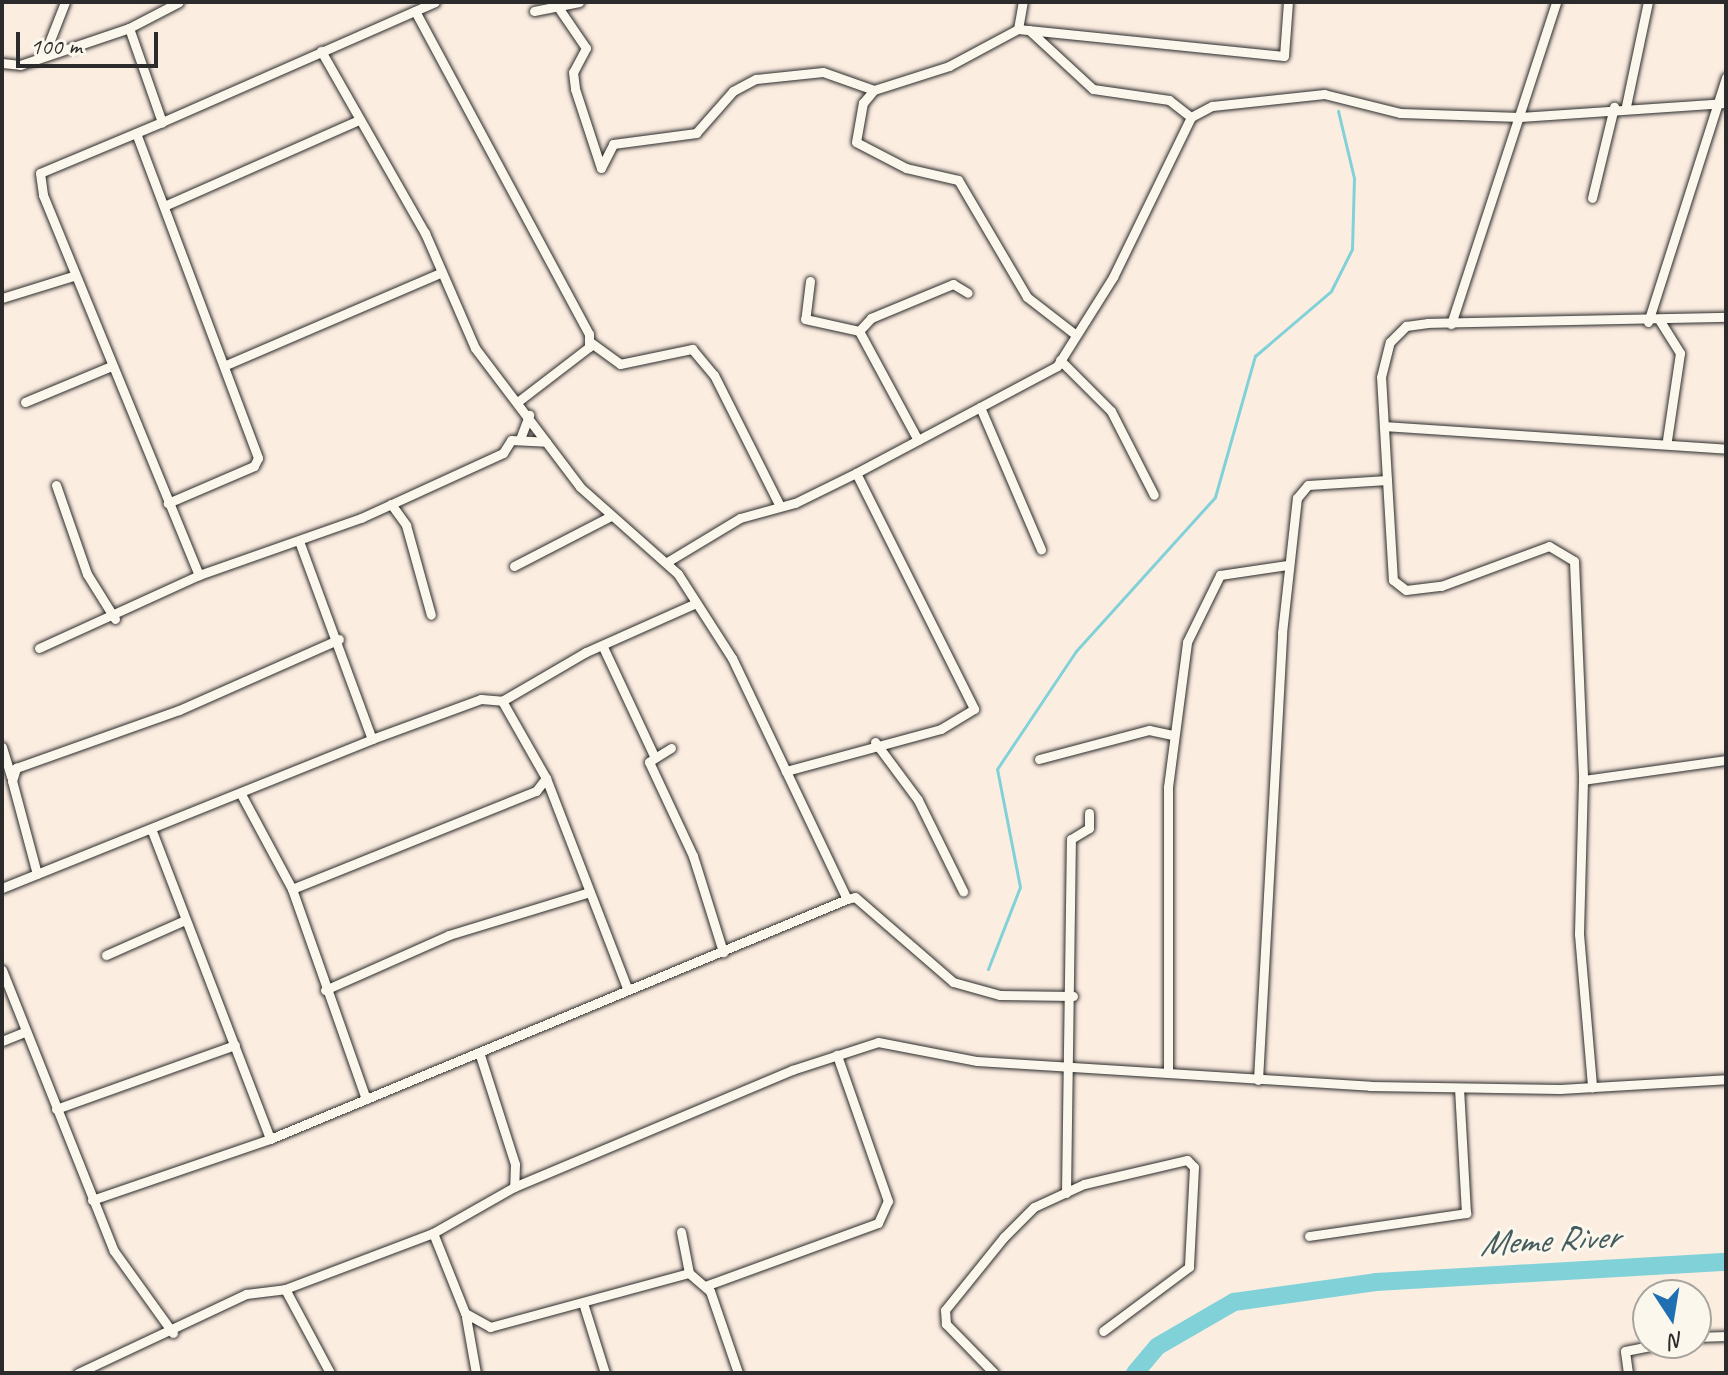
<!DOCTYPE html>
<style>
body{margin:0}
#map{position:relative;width:1728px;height:1375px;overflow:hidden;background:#fcede1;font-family:Caveat,sans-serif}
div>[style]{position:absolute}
.stream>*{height:3px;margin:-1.5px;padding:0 1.5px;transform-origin:1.5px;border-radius:1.5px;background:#81d2d8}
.river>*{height:18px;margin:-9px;padding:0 9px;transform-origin:9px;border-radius:9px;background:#81d2d8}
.roads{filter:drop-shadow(0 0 2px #2b2b2b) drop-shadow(0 0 2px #2b2b2b)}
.minor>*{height:9px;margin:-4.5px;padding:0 4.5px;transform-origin:4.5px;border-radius:4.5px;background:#fbf7ec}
span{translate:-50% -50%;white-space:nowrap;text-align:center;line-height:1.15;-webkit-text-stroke:6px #fbf7ec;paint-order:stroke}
.water-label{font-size:36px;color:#455d5f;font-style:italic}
.frame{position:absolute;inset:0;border:4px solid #2b2b2b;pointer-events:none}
.north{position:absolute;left:1632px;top:1279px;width:80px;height:80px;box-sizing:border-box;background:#fbf7ec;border:2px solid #a8a59f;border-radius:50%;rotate:168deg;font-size:22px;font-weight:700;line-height:32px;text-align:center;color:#2b2b2b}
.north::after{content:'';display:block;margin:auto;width:28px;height:36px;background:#1f6fb2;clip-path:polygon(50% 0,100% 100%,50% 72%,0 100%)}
.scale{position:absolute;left:16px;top:32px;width:142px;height:36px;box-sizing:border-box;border:4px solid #2b2b2b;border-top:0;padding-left:10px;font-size:24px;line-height:28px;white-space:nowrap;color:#2b2b2b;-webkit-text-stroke:6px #fbf7ec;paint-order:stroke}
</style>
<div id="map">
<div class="stream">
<div style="left:988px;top:969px;width:88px;rotate:-68.7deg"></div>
<div style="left:1020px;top:887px;width:120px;rotate:-101deg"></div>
<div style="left:997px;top:769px;width:142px;rotate:-56.2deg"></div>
<div style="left:1076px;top:651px;width:207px;rotate:-47.9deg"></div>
<div style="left:1215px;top:497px;width:147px;rotate:-74.2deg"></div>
<div style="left:1255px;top:356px;width:100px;rotate:-40.5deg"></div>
<div style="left:1331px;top:291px;width:47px;rotate:-63.4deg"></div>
<div style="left:1352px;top:249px;width:71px;rotate:-88.4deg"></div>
<div style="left:1354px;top:178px;width:69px;rotate:-103.4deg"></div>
</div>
<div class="river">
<div style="left:1135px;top:1373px;width:35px;rotate:-50deg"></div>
<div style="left:1158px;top:1346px;width:88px;rotate:-30.1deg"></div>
<div style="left:1234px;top:1302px;width:143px;rotate:-8deg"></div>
<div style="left:1376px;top:1282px;width:351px;rotate:-3.3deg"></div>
</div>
<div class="roads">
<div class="minor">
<div style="left:560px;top:10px;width:46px;rotate:55.6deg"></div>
<div style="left:586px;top:48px;width:27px;rotate:118deg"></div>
<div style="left:573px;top:72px;width:17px;rotate:83deg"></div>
<div style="left:575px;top:89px;width:83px;rotate:71.8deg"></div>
<div style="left:415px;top:11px;width:367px;rotate:61.7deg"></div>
<div style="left:589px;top:334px;width:13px;rotate:90deg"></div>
<div style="left:589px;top:347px;width:87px;rotate:142.5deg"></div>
<div style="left:534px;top:11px;width:46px;rotate:-11.3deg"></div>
<div style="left:129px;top:28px;width:100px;rotate:70.7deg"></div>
<div style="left:162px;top:122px;width:132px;rotate:157.3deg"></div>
<div style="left:40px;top:173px;width:22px;rotate:82deg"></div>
<div style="left:43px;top:195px;width:411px;rotate:67.7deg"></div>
<div style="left:1018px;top:29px;width:27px;rotate:-80deg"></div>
<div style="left:1029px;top:30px;width:87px;rotate:42.7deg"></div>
<div style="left:1093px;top:89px;width:77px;rotate:8.2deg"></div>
<div style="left:1169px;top:100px;width:28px;rotate:38deg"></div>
<div style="left:321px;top:51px;width:210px;rotate:60.3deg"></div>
<div style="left:425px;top:233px;width:125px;rotate:66.5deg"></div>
<div style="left:475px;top:348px;width:174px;rotate:52.9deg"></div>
<div style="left:580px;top:487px;width:131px;rotate:41.6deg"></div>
<div style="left:678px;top:574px;width:100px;rotate:57.3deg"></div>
<div style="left:732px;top:658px;width:267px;rotate:64.5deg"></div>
<div style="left:847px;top:899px;width:8px;rotate:-14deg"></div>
<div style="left:855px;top:897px;width:130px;rotate:40.9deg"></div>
<div style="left:953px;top:982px;width:49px;rotate:15.5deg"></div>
<div style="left:1000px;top:995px;width:73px;rotate:0.8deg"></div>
<div style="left:45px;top:53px;width:55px;rotate:-68.6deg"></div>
<div style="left:2px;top:63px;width:18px;rotate:6deg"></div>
<div style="left:20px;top:65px;width:115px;rotate:-18.7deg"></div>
<div style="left:129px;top:28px;width:56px;rotate:-27.5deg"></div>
<div style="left:1626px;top:106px;width:106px;rotate:-78.1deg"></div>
<div style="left:162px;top:122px;width:298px;rotate:-23.7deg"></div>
<div style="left:136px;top:133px;width:347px;rotate:69.4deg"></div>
<div style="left:258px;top:458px;width:9px;rotate:117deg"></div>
<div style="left:254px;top:466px;width:94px;rotate:156.7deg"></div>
<div style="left:601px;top:168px;width:27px;rotate:-63deg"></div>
<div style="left:613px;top:144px;width:84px;rotate:-7.5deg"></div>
<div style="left:696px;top:133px;width:56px;rotate:-48.6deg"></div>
<div style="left:733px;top:91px;width:26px;rotate:-28deg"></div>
<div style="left:756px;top:79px;width:67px;rotate:-6deg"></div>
<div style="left:823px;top:72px;width:54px;rotate:19.4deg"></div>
<div style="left:1592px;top:198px;width:94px;rotate:-76.4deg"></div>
<div style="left:164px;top:206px;width:213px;rotate:-23.8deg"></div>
<div style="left:810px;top:281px;width:38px;rotate:97deg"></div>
<div style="left:805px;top:319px;width:55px;rotate:12.5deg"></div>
<div style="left:859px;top:331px;width:124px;rotate:61.6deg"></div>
<div style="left:2px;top:298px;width:74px;rotate:-17.2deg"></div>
<div style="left:1660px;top:321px;width:38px;rotate:58deg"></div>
<div style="left:1680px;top:353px;width:88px;rotate:98.5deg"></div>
<div style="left:1648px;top:322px;width:257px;rotate:-72.3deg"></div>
<div style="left:1451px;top:324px;width:339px;rotate:-71.9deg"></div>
<div style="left:859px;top:331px;width:18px;rotate:-47deg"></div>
<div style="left:871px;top:318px;width:89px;rotate:-22.5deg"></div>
<div style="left:953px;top:284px;width:17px;rotate:31deg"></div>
<div style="left:1076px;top:335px;width:62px;rotate:-142.2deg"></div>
<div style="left:1027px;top:297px;width:136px;rotate:-120.5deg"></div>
<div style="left:958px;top:180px;width:53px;rotate:-167deg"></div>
<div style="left:906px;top:168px;width:56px;rotate:-152.5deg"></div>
<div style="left:856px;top:142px;width:40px;rotate:-80deg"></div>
<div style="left:863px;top:103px;width:17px;rotate:-50deg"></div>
<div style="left:874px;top:90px;width:79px;rotate:-17.7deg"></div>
<div style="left:949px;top:66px;width:78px;rotate:-28.2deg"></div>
<div style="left:1018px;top:29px;width:267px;rotate:5.8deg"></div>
<div style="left:1284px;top:56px;width:54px;rotate:-85.8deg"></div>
<div style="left:590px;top:342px;width:37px;rotate:36deg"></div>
<div style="left:620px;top:364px;width:74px;rotate:-11.8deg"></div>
<div style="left:692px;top:349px;width:34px;rotate:50deg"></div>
<div style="left:714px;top:375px;width:144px;rotate:63.3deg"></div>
<div style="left:1060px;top:360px;width:72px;rotate:45deg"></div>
<div style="left:1111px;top:411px;width:94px;rotate:62.9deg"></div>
<div style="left:228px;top:364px;width:231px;rotate:-23.2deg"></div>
<div style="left:25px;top:402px;width:91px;rotate:-22.6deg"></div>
<div style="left:980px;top:407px;width:155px;rotate:66.8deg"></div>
<div style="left:1384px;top:426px;width:343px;rotate:3.8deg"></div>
<div style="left:520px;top:439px;width:26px;rotate:-69deg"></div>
<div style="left:856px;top:473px;width:228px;rotate:-28deg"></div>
<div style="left:1057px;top:366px;width:105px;rotate:-57.8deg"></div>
<div style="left:1113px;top:277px;width:178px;rotate:-64deg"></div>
<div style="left:1191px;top:117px;width:24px;rotate:-28deg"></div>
<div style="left:1212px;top:106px;width:113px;rotate:-6.1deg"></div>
<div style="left:1324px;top:94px;width:78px;rotate:14deg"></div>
<div style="left:1400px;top:113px;width:120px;rotate:1.9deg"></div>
<div style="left:1520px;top:117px;width:206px;rotate:-3.9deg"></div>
<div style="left:1387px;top:480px;width:100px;rotate:86.6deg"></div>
<div style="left:1393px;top:580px;width:16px;rotate:38deg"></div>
<div style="left:1406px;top:590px;width:35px;rotate:-7deg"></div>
<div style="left:1441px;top:586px;width:115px;rotate:-20.3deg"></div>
<div style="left:1549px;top:546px;width:29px;rotate:31deg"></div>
<div style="left:1574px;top:561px;width:219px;rotate:87.6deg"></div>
<div style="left:1583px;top:780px;width:154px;rotate:91.5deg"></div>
<div style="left:1579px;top:934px;width:154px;rotate:85.1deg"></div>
<div style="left:56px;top:485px;width:94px;rotate:70.8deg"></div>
<div style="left:87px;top:574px;width:53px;rotate:58.1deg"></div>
<div style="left:391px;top:504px;width:26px;rotate:54deg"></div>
<div style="left:406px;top:525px;width:93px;rotate:74.5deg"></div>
<div style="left:299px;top:541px;width:211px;rotate:69.8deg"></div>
<div style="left:667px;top:562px;width:85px;rotate:-31.1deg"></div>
<div style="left:740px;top:518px;width:57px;rotate:-15.3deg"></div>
<div style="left:795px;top:503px;width:68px;rotate:-26.2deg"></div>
<div style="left:856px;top:473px;width:264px;rotate:63.4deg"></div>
<div style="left:974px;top:709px;width:39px;rotate:149deg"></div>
<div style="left:941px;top:729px;width:161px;rotate:164.8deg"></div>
<div style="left:514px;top:566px;width:109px;rotate:-27.3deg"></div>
<div style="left:603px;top:647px;width:120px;rotate:64.9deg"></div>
<div style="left:39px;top:648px;width:176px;rotate:-24.5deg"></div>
<div style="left:199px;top:575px;width:172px;rotate:-19.4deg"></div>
<div style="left:361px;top:518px;width:156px;rotate:-24.6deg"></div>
<div style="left:503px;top:453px;width:15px;rotate:-58deg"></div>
<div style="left:511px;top:440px;width:35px;rotate:3deg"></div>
<div style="left:502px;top:701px;width:89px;rotate:60.3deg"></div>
<div style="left:546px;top:778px;width:227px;rotate:68.9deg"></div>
<div style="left:875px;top:742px;width:72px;rotate:53.4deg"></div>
<div style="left:918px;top:800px;width:102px;rotate:63.7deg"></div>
<div style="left:2px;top:747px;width:31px;rotate:73deg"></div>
<div style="left:671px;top:748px;width:26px;rotate:148deg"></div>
<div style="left:649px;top:762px;width:104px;rotate:64.9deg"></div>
<div style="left:693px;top:856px;width:101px;rotate:72.6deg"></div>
<div style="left:1039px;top:759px;width:114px;rotate:-14.8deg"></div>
<div style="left:1149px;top:730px;width:24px;rotate:12deg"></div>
<div style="left:1583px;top:780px;width:144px;rotate:-8deg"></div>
<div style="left:242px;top:796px;width:106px;rotate:61.7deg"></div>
<div style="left:292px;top:889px;width:223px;rotate:70.6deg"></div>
<div style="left:152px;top:831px;width:330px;rotate:69deg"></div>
<div style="left:37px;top:874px;width:96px;rotate:-105deg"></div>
<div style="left:12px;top:781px;width:14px;rotate:-73deg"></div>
<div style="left:16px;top:768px;width:173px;rotate:-19.6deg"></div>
<div style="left:179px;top:710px;width:175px;rotate:-23.9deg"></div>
<div style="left:2px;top:888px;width:399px;rotate:-21.9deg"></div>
<div style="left:372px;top:739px;width:116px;rotate:-20.2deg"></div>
<div style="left:481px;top:699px;width:21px;rotate:5deg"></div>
<div style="left:502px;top:701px;width:97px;rotate:-30.3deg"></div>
<div style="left:586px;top:652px;width:120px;rotate:-24deg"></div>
<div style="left:292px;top:889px;width:263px;rotate:-21.9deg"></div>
<div style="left:536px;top:791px;width:16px;rotate:-52deg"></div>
<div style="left:106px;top:955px;width:86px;rotate:-23.9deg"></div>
<div style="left:2px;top:970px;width:302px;rotate:68.3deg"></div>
<div style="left:114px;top:1251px;width:101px;rotate:54.3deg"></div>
<div style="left:325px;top:990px;width:136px;rotate:-23.9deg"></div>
<div style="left:449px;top:935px;width:143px;rotate:-17deg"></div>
<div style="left:2px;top:1041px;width:24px;rotate:-22deg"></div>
<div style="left:479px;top:1052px;width:118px;rotate:72.2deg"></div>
<div style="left:515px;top:1164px;width:23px;rotate:92deg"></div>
<div style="left:1168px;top:1072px;width:285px;rotate:-90deg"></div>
<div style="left:1168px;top:787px;width:146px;rotate:-82.5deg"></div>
<div style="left:1187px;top:642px;width:75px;rotate:-63.8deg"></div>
<div style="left:1220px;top:575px;width:68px;rotate:-8.5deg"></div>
<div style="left:1258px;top:1080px;width:448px;rotate:-86.9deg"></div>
<div style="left:1282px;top:633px;width:136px;rotate:-83.7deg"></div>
<div style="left:1297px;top:498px;width:17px;rotate:-50deg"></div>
<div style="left:1308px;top:485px;width:79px;rotate:-3.6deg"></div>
<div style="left:1387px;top:480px;width:103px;rotate:-93.3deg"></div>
<div style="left:1381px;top:377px;width:36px;rotate:-76deg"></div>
<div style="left:1390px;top:342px;width:23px;rotate:-45deg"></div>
<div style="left:1406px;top:326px;width:22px;rotate:-8deg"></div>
<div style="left:1428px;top:323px;width:298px;rotate:-1.2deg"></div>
<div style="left:56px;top:1109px;width:190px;rotate:-19.7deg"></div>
<div style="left:1066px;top:1193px;width:354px;rotate:-89.2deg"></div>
<div style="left:1071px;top:839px;width:21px;rotate:-31deg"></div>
<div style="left:1089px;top:828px;width:15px;rotate:-90deg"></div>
<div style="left:92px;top:1200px;width:188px;rotate:-18.9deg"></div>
<div style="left:270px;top:1139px;width:625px;rotate:-22.58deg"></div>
<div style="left:433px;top:1233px;width:86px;rotate:68.2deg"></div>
<div style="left:465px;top:1313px;width:29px;rotate:29deg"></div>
<div style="left:490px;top:1327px;width:206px;rotate:-15.2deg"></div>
<div style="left:689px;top:1273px;width:42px;rotate:-101deg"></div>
<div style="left:1309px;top:1236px;width:159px;rotate:-8.3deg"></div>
<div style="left:1466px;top:1213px;width:125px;rotate:-93.2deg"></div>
<div style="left:689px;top:1273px;width:28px;rotate:41deg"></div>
<div style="left:710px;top:1291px;width:87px;rotate:71.1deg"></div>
<div style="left:705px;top:1286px;width:184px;rotate:-20deg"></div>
<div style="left:878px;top:1223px;width:24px;rotate:-66deg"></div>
<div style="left:888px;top:1201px;width:155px;rotate:-109.3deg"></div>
<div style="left:285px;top:1289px;width:95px;rotate:61.8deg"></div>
<div style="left:584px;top:1306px;width:70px;rotate:72.6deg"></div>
<div style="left:466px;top:1317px;width:57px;rotate:79.9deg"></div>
<div style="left:1696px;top:1337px;width:30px;rotate:-2deg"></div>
<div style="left:78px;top:1373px;width:186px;rotate:-25.2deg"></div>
<div style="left:246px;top:1294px;width:39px;rotate:-7deg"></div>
<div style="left:285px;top:1289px;width:158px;rotate:-20.7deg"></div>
<div style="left:433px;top:1233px;width:93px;rotate:-29.6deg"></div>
<div style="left:514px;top:1187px;width:302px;rotate:-22.8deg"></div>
<div style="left:792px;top:1070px;width:90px;rotate:-18deg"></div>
<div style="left:878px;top:1042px;width:101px;rotate:10.9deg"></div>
<div style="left:977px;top:1061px;width:394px;rotate:3.6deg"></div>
<div style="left:1370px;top:1086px;width:190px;rotate:0.9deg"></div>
<div style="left:1560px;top:1089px;width:166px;rotate:-3.4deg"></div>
<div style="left:994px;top:1373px;width:69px;rotate:-134.4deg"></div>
<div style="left:946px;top:1324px;width:14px;rotate:-94deg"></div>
<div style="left:945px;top:1310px;width:94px;rotate:-51.1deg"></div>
<div style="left:1004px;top:1237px;width:42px;rotate:-45deg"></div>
<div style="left:1034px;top:1207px;width:55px;rotate:-24.7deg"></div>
<div style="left:1084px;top:1184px;width:106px;rotate:-13.1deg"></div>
<div style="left:1187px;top:1160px;width:10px;rotate:45deg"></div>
<div style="left:1194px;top:1167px;width:100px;rotate:92.9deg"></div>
<div style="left:1189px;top:1267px;width:107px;rotate:143.3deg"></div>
<div style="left:1628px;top:1373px;width:22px;rotate:-98deg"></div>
<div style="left:1625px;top:1351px;width:41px;rotate:-11.3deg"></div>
</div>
</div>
<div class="water-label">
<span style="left:1549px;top:1240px;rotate:-3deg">Meme River</span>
</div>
<div class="frame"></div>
<div class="north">N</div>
<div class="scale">100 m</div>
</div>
